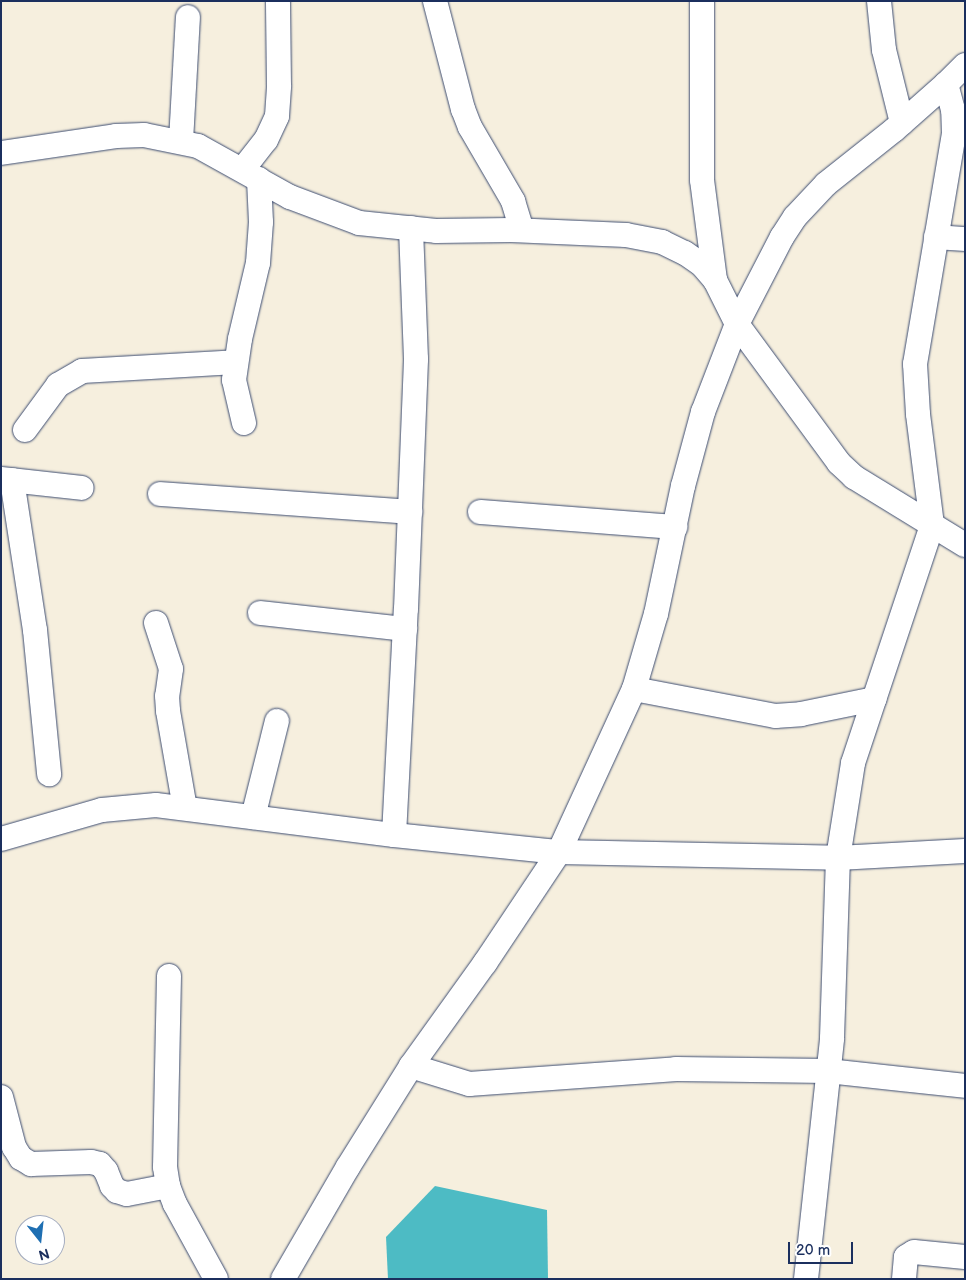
<!DOCTYPE html>
<style>
body{margin:0}
#map{position:relative;width:966px;height:1280px;overflow:hidden;background:#f6efde;font-family:"Balsamiq Sans",sans-serif}
div>[style]{position:absolute}
.water>*{inset:0;background:#4dbbc4}
.roads{filter:drop-shadow(0 0 1px #3c4c71) drop-shadow(0 0 1px #3c4c71)}
.minor>*{height:24px;margin:-12px;padding:0 12px;transform-origin:12px;border-radius:12px;background:#fff}
span{translate:-50% -50%;white-space:nowrap;text-align:center;line-height:1.15;-webkit-text-stroke:5px #fff;paint-order:stroke}
.frame{position:absolute;inset:0;border:2px solid #1b2f5e;pointer-events:none}
.north{position:absolute;left:15px;top:1215px;width:50px;height:50px;box-sizing:border-box;background:#fff;border:1px solid #a4acbf;border-radius:50%;rotate:164deg;font-size:14px;font-weight:700;line-height:20px;text-align:center;color:#1b2f5e}
.north::after{content:'';display:block;margin:auto;width:18px;height:22px;background:#1f6fb2;clip-path:polygon(50% 0,100% 100%,50% 72%,0 100%)}
.scale{position:absolute;left:788px;top:1242px;width:65px;height:22px;box-sizing:border-box;border:2px solid #1b2f5e;border-top:0;padding-left:6px;font-size:15px;line-height:18px;white-space:nowrap;color:#1b2f5e;-webkit-text-stroke:4px #fff;paint-order:stroke}
</style>
<div id="map">
<div class="water">
<div style="clip-path:polygon(435px 1186px,547px 1210px,548px 1279px,388px 1279px,386px 1237px)"></div>
</div>
<div class="roads">
<div class="minor">
<div style="left:435px;top:1px;width:112px;rotate:75.5deg"></div>
<div style="left:463px;top:109px;width:19px;rotate:69deg"></div>
<div style="left:470px;top:127px;width:86px;rotate:59.8deg"></div>
<div style="left:513px;top:201px;width:30px;rotate:73deg"></div>
<div style="left:702px;top:1px;width:179px;rotate:90deg"></div>
<div style="left:702px;top:180px;width:101px;rotate:82.6deg"></div>
<div style="left:879px;top:1px;width:49px;rotate:84.2deg"></div>
<div style="left:884px;top:50px;width:75px;rotate:76.1deg"></div>
<div style="left:181px;top:141px;width:124px;rotate:-86.8deg"></div>
<div style="left:1px;top:153px;width:116px;rotate:-8.4deg"></div>
<div style="left:116px;top:136px;width:28px;rotate:-2deg"></div>
<div style="left:144px;top:135px;width:55px;rotate:11.5deg"></div>
<div style="left:198px;top:146px;width:105px;rotate:29deg"></div>
<div style="left:290px;top:197px;width:74px;rotate:20.6deg"></div>
<div style="left:359px;top:223px;width:77px;rotate:5.9deg"></div>
<div style="left:436px;top:231px;width:75px;rotate:-0.8deg"></div>
<div style="left:511px;top:230px;width:115px;rotate:2.5deg"></div>
<div style="left:626px;top:235px;width:37px;rotate:11deg"></div>
<div style="left:662px;top:242px;width:25px;rotate:26deg"></div>
<div style="left:685px;top:253px;width:21px;rotate:35deg"></div>
<div style="left:702px;top:265px;width:20px;rotate:49deg"></div>
<div style="left:715px;top:280px;width:49px;rotate:63.4deg"></div>
<div style="left:737px;top:324px;width:172px;rotate:53.7deg"></div>
<div style="left:839px;top:463px;width:21px;rotate:43deg"></div>
<div style="left:854px;top:477px;width:130px;rotate:31.5deg"></div>
<div style="left:243px;top:169px;width:37px;rotate:-52deg"></div>
<div style="left:266px;top:140px;width:26px;rotate:-65deg"></div>
<div style="left:277px;top:116px;width:30px;rotate:-86deg"></div>
<div style="left:279px;top:86px;width:85px;rotate:-90.7deg"></div>
<div style="left:936px;top:237px;width:29px;rotate:4deg"></div>
<div style="left:244px;top:423px;width:44px;rotate:-103.1deg"></div>
<div style="left:234px;top:380px;width:41px;rotate:-81.7deg"></div>
<div style="left:240px;top:339px;width:78px;rotate:-76.7deg"></div>
<div style="left:258px;top:263px;width:41px;rotate:-85.8deg"></div>
<div style="left:261px;top:222px;width:43px;rotate:-92.7deg"></div>
<div style="left:25px;top:430px;width:56px;rotate:-53.7deg"></div>
<div style="left:58px;top:385px;width:28px;rotate:-30deg"></div>
<div style="left:82px;top:371px;width:154px;rotate:-3.3deg"></div>
<div style="left:1px;top:479px;width:81px;rotate:6.3deg"></div>
<div style="left:12px;top:480px;width:152px;rotate:81.3deg"></div>
<div style="left:35px;top:630px;width:145px;rotate:84.4deg"></div>
<div style="left:160px;top:494px;width:251px;rotate:4.1deg"></div>
<div style="left:480px;top:512px;width:196px;rotate:4.4deg"></div>
<div style="left:260px;top:613px;width:146px;rotate:6.3deg"></div>
<div style="left:156px;top:623px;width:48px;rotate:71.9deg"></div>
<div style="left:171px;top:669px;width:27px;rotate:98deg"></div>
<div style="left:167px;top:696px;width:15px;rotate:86deg"></div>
<div style="left:168px;top:711px;width:98px;rotate:80.1deg"></div>
<div style="left:634px;top:689px;width:144px;rotate:10.8deg"></div>
<div style="left:775px;top:716px;width:26px;rotate:-4deg"></div>
<div style="left:801px;top:714px;width:75px;rotate:-11.6deg"></div>
<div style="left:253px;top:817px;width:99px;rotate:-76deg"></div>
<div style="left:394px;top:835px;width:226px;rotate:-87deg"></div>
<div style="left:406px;top:609px;width:250px;rotate:-87.7deg"></div>
<div style="left:416px;top:359px;width:131px;rotate:-92.2deg"></div>
<div style="left:1px;top:839px;width:105px;rotate:-16deg"></div>
<div style="left:102px;top:810px;width:54px;rotate:-5.3deg"></div>
<div style="left:156px;top:805px;width:240px;rotate:7.2deg"></div>
<div style="left:394px;top:835px;width:166px;rotate:5.9deg"></div>
<div style="left:559px;top:852px;width:279px;rotate:1.2deg"></div>
<div style="left:838px;top:858px;width:127px;rotate:-3.2deg"></div>
<div style="left:169px;top:976px;width:191px;rotate:91.2deg"></div>
<div style="left:165px;top:1167px;width:19px;rotate:81deg"></div>
<div style="left:168px;top:1186px;width:19px;rotate:69deg"></div>
<div style="left:175px;top:1204px;width:85px;rotate:61.3deg"></div>
<div style="left:411px;top:1066px;width:61px;rotate:17.2deg"></div>
<div style="left:469px;top:1084px;width:208px;rotate:-4.1deg"></div>
<div style="left:676px;top:1069px;width:152px;rotate:0.8deg"></div>
<div style="left:828px;top:1071px;width:138px;rotate:6.2deg"></div>
<div style="left:1px;top:1097px;width:52px;rotate:75.4deg"></div>
<div style="left:14px;top:1147px;width:13px;rotate:58deg"></div>
<div style="left:21px;top:1158px;width:12px;rotate:31deg"></div>
<div style="left:31px;top:1164px;width:60px;rotate:-1.9deg"></div>
<div style="left:91px;top:1162px;width:9px;rotate:13deg"></div>
<div style="left:100px;top:1164px;width:9px;rotate:49deg"></div>
<div style="left:106px;top:1171px;width:16px;rotate:68deg"></div>
<div style="left:112px;top:1186px;width:7px;rotate:45deg"></div>
<div style="left:117px;top:1191px;width:10px;rotate:17deg"></div>
<div style="left:127px;top:1194px;width:42px;rotate:-11deg"></div>
<div style="left:283px;top:1279px;width:129px;rotate:-59.9deg"></div>
<div style="left:348px;top:1167px;width:119px;rotate:-58deg"></div>
<div style="left:411px;top:1066px;width:127px;rotate:-54.3deg"></div>
<div style="left:485px;top:963px;width:133px;rotate:-56.3deg"></div>
<div style="left:559px;top:852px;width:179px;rotate:-65.3deg"></div>
<div style="left:634px;top:689px;width:78px;rotate:-73.7deg"></div>
<div style="left:656px;top:614px;width:131px;rotate:-78.1deg"></div>
<div style="left:683px;top:486px;width:77px;rotate:-74.9deg"></div>
<div style="left:703px;top:412px;width:94px;rotate:-68.9deg"></div>
<div style="left:737px;top:324px;width:98px;rotate:-62.7deg"></div>
<div style="left:782px;top:237px;width:24px;rotate:-57deg"></div>
<div style="left:795px;top:217px;width:45px;rotate:-46.8deg"></div>
<div style="left:826px;top:184px;width:87px;rotate:-38.5deg"></div>
<div style="left:894px;top:130px;width:69px;rotate:-41.5deg"></div>
<div style="left:946px;top:84px;width:27px;rotate:-45deg"></div>
<div style="left:806px;top:1279px;width:242px;rotate:-83.8deg"></div>
<div style="left:832px;top:1038px;width:180px;rotate:-88.1deg"></div>
<div style="left:838px;top:858px;width:96px;rotate:-81deg"></div>
<div style="left:853px;top:763px;width:251px;rotate:-71.6deg"></div>
<div style="left:932px;top:525px;width:112px;rotate:-97.2deg"></div>
<div style="left:918px;top:414px;width:50px;rotate:-93.4deg"></div>
<div style="left:915px;top:364px;width:234px;rotate:-80.4deg"></div>
<div style="left:954px;top:133px;width:23px;rotate:-92deg"></div>
<div style="left:953px;top:110px;width:27px;rotate:-105deg"></div>
<div style="left:904px;top:1279px;width:22px;rotate:-85deg"></div>
<div style="left:906px;top:1257px;width:9px;rotate:-32deg"></div>
<div style="left:914px;top:1252px;width:51px;rotate:5.6deg"></div>
</div>
</div>
<div class="frame"></div>
<div class="north">N</div>
<div class="scale">20 m</div>
</div>
